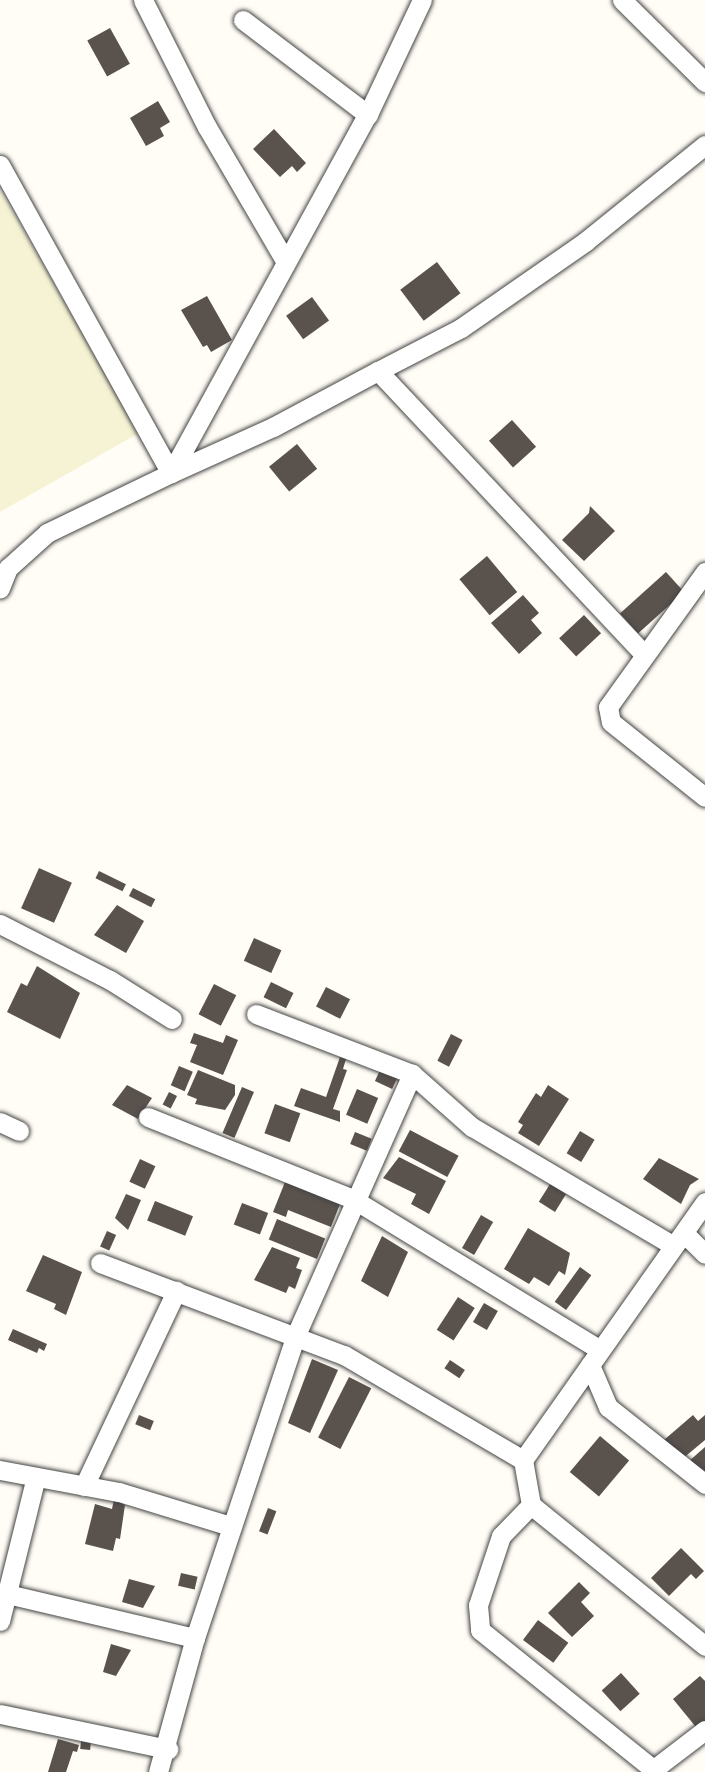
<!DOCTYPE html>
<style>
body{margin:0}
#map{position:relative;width:705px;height:1772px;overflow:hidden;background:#fffdf5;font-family:Merriweather,serif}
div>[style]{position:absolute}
.farmland>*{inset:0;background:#f6f3d4}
.building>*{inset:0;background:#5a524d;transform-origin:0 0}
.roads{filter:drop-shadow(0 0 2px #444) drop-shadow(0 0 2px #444)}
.minor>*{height:19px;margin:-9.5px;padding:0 9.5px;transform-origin:9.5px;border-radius:9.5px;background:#fff}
span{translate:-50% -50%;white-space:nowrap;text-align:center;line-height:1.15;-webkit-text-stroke:7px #fff;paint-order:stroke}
</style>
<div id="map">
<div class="farmland">
<div style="clip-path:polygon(0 190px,139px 433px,0 512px)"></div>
</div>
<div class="building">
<div style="left:110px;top:28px;width:41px;height:26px;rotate:61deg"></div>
<div style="clip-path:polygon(158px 101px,170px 122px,160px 128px,164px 136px,146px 146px,130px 118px)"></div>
<div style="clip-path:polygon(274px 129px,306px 163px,297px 172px,292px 166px,280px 177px,253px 149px)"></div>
<div style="left:437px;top:262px;width:39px;height:46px;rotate:53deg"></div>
<div style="clip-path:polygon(207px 296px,232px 340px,211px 352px,207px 345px,203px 347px,181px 310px)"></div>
<div style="left:312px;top:297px;width:29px;height:32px;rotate:54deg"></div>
<div style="left:512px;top:420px;width:36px;height:31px;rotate:48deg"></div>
<div style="left:297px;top:444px;width:32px;height:36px;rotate:51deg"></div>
<div style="clip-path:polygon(590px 506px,615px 531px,584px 561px,562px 540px,589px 513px)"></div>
<div style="left:487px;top:556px;width:47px;height:36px;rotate:50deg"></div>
<div style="left:666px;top:572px;width:27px;height:62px;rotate:48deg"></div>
<div style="clip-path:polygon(523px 595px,539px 613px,531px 620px,542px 633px,519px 654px,491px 623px)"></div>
<div style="left:584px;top:615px;width:25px;height:34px;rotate:47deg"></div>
<div style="left:39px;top:868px;width:36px;height:44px;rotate:24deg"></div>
<div style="left:99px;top:871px;width:30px;height:8px;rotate:26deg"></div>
<div style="left:133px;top:888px;width:25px;height:9px;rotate:27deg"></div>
<div style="clip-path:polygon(117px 905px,144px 921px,126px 953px,94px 935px)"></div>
<div style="left:254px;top:938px;width:30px;height:25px;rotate:24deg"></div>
<div style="clip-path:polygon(37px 966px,80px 993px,60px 1039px,7px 1012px,21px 983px,27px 986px)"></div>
<div style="left:271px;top:982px;width:25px;height:17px;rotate:26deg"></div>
<div style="left:214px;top:984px;width:25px;height:34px;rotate:27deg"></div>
<div style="left:326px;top:987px;width:27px;height:22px;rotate:27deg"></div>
<div style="clip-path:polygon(194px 1033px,223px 1043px,226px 1035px,238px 1040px,223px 1075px,190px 1062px,197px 1045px,190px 1043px)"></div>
<div style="left:451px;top:1034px;width:13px;height:30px;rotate:27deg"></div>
<div style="clip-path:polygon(340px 1057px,346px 1059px,343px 1069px,347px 1070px,333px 1109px,340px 1111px,340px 1122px,294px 1106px,301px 1088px,326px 1097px)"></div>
<div style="left:179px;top:1066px;width:15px;height:21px;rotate:23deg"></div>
<div style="clip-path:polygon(198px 1070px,235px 1085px,235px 1095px,225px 1110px,195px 1104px,197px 1099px,187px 1095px)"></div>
<div style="left:380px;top:1070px;width:19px;height:12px;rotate:25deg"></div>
<div style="clip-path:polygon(127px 1085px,152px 1098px,138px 1119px,112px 1105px)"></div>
<div style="clip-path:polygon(548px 1085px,569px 1099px,539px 1146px,518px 1133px,523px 1125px,518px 1122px,536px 1093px,541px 1097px)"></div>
<div style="left:242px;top:1087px;width:13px;height:50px;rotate:23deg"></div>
<div style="left:357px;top:1089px;width:23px;height:28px;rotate:23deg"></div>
<div style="left:169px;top:1092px;width:9px;height:14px;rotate:27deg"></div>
<div style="left:275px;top:1104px;width:27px;height:31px;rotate:20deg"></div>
<div style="left:410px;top:1130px;width:55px;height:24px;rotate:28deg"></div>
<div style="left:580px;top:1131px;width:17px;height:26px;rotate:31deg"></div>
<div style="left:355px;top:1132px;width:18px;height:13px;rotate:22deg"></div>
<div style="clip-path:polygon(399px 1157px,446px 1181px,429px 1214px,411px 1204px,416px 1194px,383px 1178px)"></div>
<div style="clip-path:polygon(659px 1158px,699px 1179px,690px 1185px,681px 1204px,643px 1179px)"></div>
<div style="left:140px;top:1159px;width:17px;height:25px;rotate:25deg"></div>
<div style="clip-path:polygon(285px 1182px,340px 1204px,331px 1227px,288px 1210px,286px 1217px,273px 1212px)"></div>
<div style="left:550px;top:1184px;width:19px;height:21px;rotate:32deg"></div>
<div style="clip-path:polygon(126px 1194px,141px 1200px,128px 1230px,115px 1218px)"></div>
<div style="left:155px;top:1201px;width:41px;height:21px;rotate:22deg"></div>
<div style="left:242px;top:1203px;width:28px;height:23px;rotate:21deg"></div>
<div style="left:481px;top:1215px;width:14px;height:38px;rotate:30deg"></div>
<div style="left:277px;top:1219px;width:52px;height:22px;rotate:22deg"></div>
<div style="clip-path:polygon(528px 1228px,570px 1253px,565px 1275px,559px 1271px,549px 1286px,534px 1277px,529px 1284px,504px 1269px)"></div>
<div style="left:107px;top:1231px;width:10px;height:17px;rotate:24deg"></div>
<div style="clip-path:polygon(382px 1236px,408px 1252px,388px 1297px,361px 1281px)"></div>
<div style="clip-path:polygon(272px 1247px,300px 1258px,296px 1268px,302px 1270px,295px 1289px,289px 1286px,286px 1293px,254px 1280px)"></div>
<div style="clip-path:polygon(43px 1255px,82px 1272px,66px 1315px,54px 1309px,56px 1304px,26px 1291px)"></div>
<div style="left:580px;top:1267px;width:14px;height:43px;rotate:36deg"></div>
<div style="left:458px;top:1297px;width:20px;height:39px;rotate:33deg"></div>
<div style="left:484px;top:1303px;width:16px;height:22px;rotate:30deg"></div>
<div style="clip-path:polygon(13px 1329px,47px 1344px,44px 1351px,39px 1348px,37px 1353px,8px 1340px)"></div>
<div style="clip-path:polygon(312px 1359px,338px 1370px,310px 1433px,288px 1423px)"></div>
<div style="left:450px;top:1360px;width:18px;height:10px;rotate:34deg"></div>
<div style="left:349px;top:1377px;width:25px;height:68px;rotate:27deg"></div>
<div style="left:139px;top:1415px;width:16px;height:10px;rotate:22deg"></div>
<div style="clip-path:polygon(693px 1415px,698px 1421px,705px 1415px,705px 1440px,681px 1460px,664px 1440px)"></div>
<div style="left:600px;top:1436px;width:38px;height:47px;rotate:40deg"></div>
<div style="clip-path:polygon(705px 1447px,705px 1475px,688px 1462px)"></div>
<div style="clip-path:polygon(114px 1499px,125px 1505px,120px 1539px,116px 1538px,113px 1551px,85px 1544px,95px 1504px,112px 1509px)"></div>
<div style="left:268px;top:1508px;width:9px;height:25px;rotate:21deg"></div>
<div style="clip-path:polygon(681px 1548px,704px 1571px,696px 1579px,691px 1574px,669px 1596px,651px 1578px)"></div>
<div style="left:181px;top:1573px;width:17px;height:13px;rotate:13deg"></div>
<div style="clip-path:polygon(129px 1579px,155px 1586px,143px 1608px,122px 1602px)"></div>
<div style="clip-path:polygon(579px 1582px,590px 1593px,581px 1602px,594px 1616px,572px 1637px,548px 1613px)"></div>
<div style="left:538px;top:1620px;width:38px;height:25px;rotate:37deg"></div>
<div style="clip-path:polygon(111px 1644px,131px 1650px,116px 1676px,103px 1672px)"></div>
<div style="left:621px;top:1673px;width:28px;height:26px;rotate:48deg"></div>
<div style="clip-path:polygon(700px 1676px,705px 1681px,705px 1728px,700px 1732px,673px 1699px)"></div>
<div style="clip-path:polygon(58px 1739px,79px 1745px,77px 1752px,73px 1751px,66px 1772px,48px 1772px)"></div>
<div style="left:81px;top:1741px;width:10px;height:8px;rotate:6deg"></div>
</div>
<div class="roads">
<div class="minor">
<div style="left:143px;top:0;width:142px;rotate:63.3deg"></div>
<div style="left:207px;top:127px;width:156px;rotate:59.7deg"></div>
<div style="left:622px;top:0;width:117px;rotate:44.7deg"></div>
<div style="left:243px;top:20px;width:157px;rotate:37.2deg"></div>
<div style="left:0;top:165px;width:352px;rotate:61deg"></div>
<div style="left:171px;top:473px;width:138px;rotate:154.2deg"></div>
<div style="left:47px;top:533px;width:52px;rotate:138.1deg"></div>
<div style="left:8px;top:568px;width:22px;rotate:112deg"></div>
<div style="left:378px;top:371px;width:93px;rotate:-27.4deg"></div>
<div style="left:461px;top:328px;width:152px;rotate:-34.8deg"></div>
<div style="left:586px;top:241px;width:153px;rotate:-38.9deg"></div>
<div style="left:171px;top:473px;width:112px;rotate:-24.3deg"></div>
<div style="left:273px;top:427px;width:119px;rotate:-28.1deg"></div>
<div style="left:378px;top:371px;width:387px;rotate:46.8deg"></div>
<div style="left:171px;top:473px;width:412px;rotate:-61.3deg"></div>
<div style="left:369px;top:112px;width:124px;rotate:-64.7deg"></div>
<div style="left:705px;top:572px;width:166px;rotate:125.7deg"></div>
<div style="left:608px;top:707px;width:15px;rotate:79deg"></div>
<div style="left:611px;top:722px;width:120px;rotate:38.6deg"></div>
<div style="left:0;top:924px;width:123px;rotate:27deg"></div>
<div style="left:110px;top:980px;width:73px;rotate:32.2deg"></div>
<div style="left:256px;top:1014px;width:167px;rotate:21deg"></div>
<div style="left:412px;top:1074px;width:80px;rotate:41.5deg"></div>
<div style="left:472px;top:1127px;width:234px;rotate:30.5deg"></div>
<div style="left:148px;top:1117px;width:221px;rotate:21.8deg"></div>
<div style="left:353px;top:1199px;width:289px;rotate:31.4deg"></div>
<div style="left:0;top:1122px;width:21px;rotate:25deg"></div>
<div style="left:705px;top:1202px;width:316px;rotate:125.2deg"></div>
<div style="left:523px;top:1460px;width:46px;rotate:79.9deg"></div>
<div style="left:531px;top:1505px;width:224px;rotate:39deg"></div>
<div style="left:685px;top:1234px;width:28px;rotate:45deg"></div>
<div style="left:100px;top:1263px;width:261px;rotate:20.7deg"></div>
<div style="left:344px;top:1355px;width:208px;rotate:30.4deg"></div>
<div style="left:590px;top:1365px;width:46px;rotate:66.8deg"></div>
<div style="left:608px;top:1407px;width:124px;rotate:38.4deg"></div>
<div style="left:0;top:1470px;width:121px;rotate:10.5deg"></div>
<div style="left:119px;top:1492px;width:116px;rotate:17deg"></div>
<div style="left:84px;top:1486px;width:216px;rotate:-64.7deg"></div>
<div style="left:531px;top:1505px;width:43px;rotate:134.1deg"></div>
<div style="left:501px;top:1536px;width:73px;rotate:108.4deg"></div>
<div style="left:478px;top:1605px;width:25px;rotate:85deg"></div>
<div style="left:480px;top:1630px;width:222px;rotate:38.8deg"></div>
<div style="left:7px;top:1594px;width:193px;rotate:13.2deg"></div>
<div style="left:0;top:1621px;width:148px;rotate:-76deg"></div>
<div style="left:0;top:1714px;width:172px;rotate:11.8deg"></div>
<div style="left:158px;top:1772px;width:139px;rotate:-74.6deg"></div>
<div style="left:195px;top:1638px;width:317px;rotate:-71.6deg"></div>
<div style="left:295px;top:1337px;width:288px;rotate:-66deg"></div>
<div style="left:650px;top:1772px;width:69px;rotate:-37.4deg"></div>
</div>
</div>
</div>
